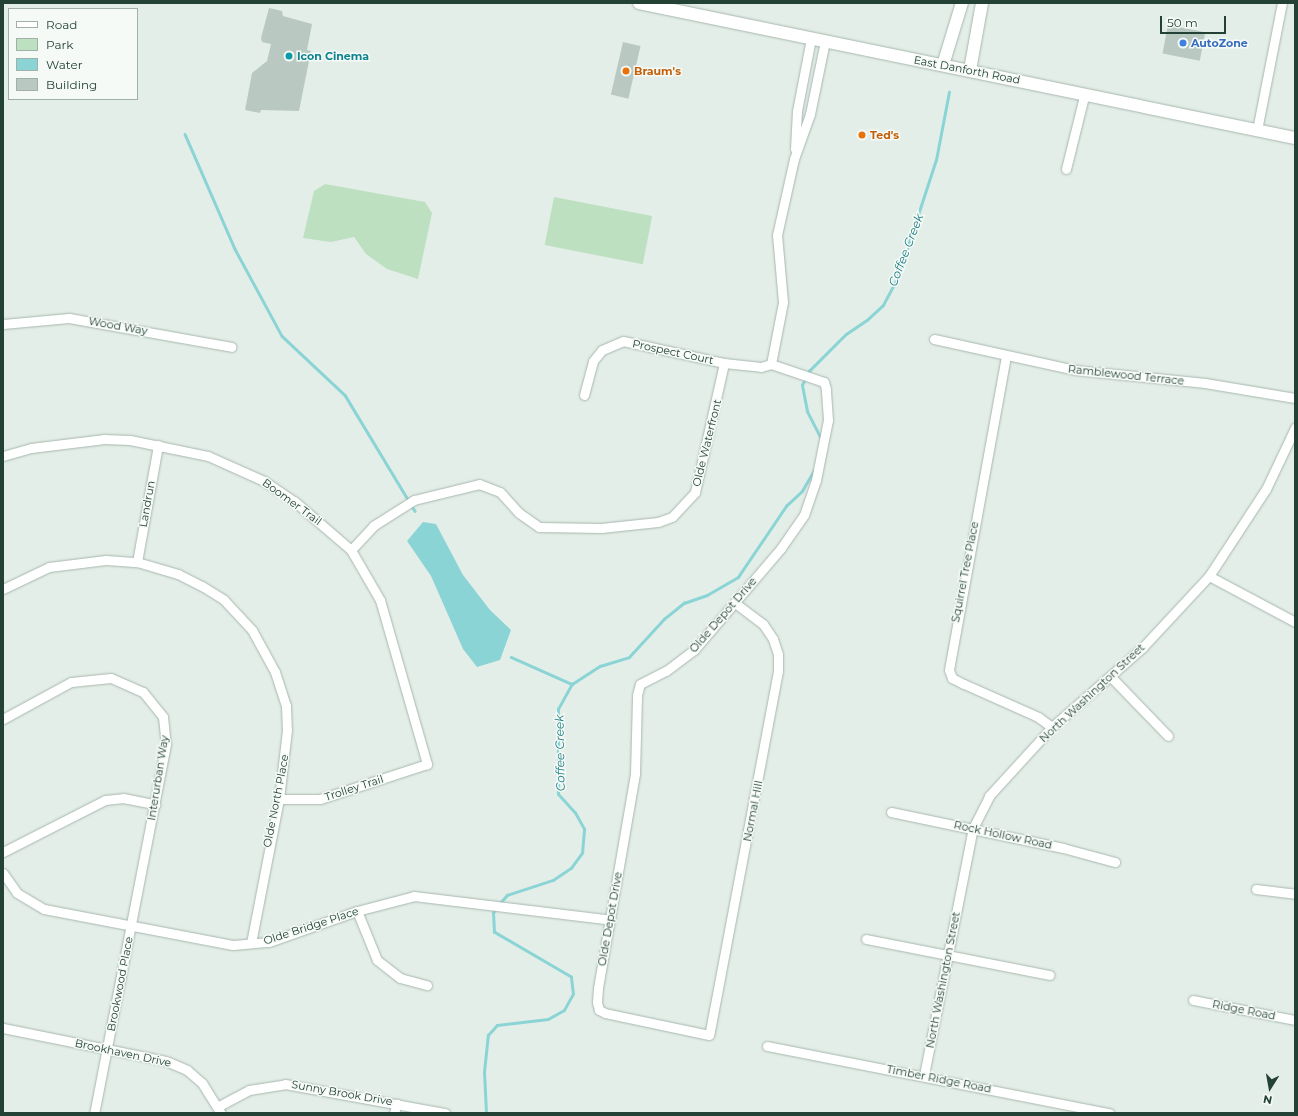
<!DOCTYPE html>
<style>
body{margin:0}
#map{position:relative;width:1298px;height:1116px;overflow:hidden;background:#e4eee8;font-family:Montserrat,sans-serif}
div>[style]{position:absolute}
.green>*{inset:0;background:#bde0c1;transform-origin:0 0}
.water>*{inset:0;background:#8bd4d5}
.stream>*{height:2.5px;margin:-1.25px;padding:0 1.25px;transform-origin:1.25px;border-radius:1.25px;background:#8bd4d5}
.building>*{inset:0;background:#b9c9c1;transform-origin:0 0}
.roads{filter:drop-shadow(0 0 1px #a6b7ae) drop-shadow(0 0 1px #a6b7ae)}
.minor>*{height:9px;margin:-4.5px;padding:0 4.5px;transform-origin:4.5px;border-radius:4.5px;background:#fff}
.tertiary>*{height:12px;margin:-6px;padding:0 6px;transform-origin:6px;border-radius:6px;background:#fff}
.secondary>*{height:12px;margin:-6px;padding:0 6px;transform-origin:6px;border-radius:6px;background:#fff}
.dots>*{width:11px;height:11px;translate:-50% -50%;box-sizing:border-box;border:2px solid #f5faf7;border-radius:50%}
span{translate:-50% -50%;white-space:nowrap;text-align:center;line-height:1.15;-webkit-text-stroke:3px #f5faf7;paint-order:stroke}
.shop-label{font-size:11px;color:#366cbe;font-weight:700}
.left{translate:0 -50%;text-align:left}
.culture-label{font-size:11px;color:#0d838f;font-weight:700}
.street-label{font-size:11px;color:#234134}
.food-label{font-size:11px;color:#c56008;font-weight:700}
.water-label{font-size:12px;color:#1a7e80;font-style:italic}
.frame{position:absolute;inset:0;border:4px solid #234134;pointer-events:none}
.legend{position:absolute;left:8px;top:8px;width:130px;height:92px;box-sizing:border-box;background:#f5faf7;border:1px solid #a1b0a9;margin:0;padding:5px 7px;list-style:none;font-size:12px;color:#234134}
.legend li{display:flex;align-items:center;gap:8px;height:20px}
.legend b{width:20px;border:1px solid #a1b0a9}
.north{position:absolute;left:1250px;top:1068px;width:40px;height:40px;-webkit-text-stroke:3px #f5faf7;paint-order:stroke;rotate:191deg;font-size:11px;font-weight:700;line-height:16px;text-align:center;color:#234134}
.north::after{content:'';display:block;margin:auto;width:14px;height:18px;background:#234134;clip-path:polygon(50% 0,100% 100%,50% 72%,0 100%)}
.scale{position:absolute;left:1160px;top:16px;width:66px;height:18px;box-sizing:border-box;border:2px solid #234134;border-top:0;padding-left:5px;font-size:12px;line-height:14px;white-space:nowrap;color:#234134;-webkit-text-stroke:3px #f5faf7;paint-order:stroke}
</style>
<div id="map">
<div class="green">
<div style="clip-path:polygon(325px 184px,425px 202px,432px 213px,418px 279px,387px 269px,366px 254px,354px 237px,331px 242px,303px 238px,314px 191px)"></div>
<div style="left:554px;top:197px;width:100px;height:49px;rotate:11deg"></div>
</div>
<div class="water">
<div style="clip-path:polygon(423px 522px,436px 524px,463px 575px,490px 610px,511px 630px,500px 660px,477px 667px,463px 649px,431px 576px,407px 541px)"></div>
</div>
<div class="stream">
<div style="left:185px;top:134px;width:125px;rotate:66.5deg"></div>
<div style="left:235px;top:249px;width:99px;rotate:61.6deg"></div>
<div style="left:282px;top:336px;width:86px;rotate:43.1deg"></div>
<div style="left:345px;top:395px;width:124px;rotate:58.9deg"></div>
<div style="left:821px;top:439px;width:31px;rotate:-117deg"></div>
<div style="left:807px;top:411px;width:26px;rotate:-101deg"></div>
<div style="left:802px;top:385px;width:16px;rotate:-63deg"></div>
<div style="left:809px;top:371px;width:52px;rotate:-45deg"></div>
<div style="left:846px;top:334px;width:25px;rotate:-34deg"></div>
<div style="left:867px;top:320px;width:22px;rotate:-43deg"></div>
<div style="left:883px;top:305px;width:30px;rotate:-62deg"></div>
<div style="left:897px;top:279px;width:125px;rotate:-71.9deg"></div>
<div style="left:936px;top:160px;width:69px;rotate:-79.2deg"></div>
<div style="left:411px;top:505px;width:7px;rotate:56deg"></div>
<div style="left:511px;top:657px;width:67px;rotate:23.9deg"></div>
<div style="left:499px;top:904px;width:12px;rotate:-48deg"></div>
<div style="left:507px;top:895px;width:48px;rotate:-18.1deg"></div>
<div style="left:553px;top:880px;width:22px;rotate:-34deg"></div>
<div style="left:571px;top:868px;width:19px;rotate:-54deg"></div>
<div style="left:582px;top:853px;width:24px;rotate:-85deg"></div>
<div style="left:584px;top:829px;width:18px;rotate:-119deg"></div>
<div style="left:575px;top:813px;width:25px;rotate:-132deg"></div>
<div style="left:558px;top:794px;width:85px;rotate:-90deg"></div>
<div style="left:558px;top:709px;width:29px;rotate:-61deg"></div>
<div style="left:572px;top:684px;width:33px;rotate:-33deg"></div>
<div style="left:600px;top:666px;width:30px;rotate:-17deg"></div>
<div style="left:629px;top:657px;width:52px;rotate:-47.4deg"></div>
<div style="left:664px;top:619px;width:26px;rotate:-39deg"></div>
<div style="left:684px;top:603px;width:24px;rotate:-19deg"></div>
<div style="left:707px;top:595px;width:36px;rotate:-30deg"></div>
<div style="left:738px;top:577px;width:86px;rotate:-55.9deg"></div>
<div style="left:786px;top:506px;width:22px;rotate:-43deg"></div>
<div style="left:802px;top:491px;width:24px;rotate:-60deg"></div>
<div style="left:486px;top:1113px;width:41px;rotate:-92.8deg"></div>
<div style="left:484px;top:1072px;width:37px;rotate:-84deg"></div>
<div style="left:488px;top:1035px;width:13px;rotate:-48deg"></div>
<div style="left:497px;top:1025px;width:51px;rotate:-6.7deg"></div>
<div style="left:548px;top:1019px;width:18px;rotate:-29deg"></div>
<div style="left:564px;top:1010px;width:18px;rotate:-61deg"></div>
<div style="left:573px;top:994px;width:17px;rotate:-97deg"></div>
<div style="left:571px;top:977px;width:89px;rotate:-149.7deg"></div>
<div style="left:494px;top:932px;width:19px;rotate:-93deg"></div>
<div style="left:493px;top:913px;width:6px;rotate:-59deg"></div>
</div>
<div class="building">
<div style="clip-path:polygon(269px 8px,282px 11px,283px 16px,312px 24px,307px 50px,311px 51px,299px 111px,261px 110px,260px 113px,245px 110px,252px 73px,267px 61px,271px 44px,262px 42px,261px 38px)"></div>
<div style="left:1168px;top:25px;width:38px;height:29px;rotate:11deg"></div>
<div style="left:623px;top:42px;width:18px;height:54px;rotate:13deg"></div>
</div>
<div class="roads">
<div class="minor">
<div style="left:1257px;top:130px;width:129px;rotate:-78.9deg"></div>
<div style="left:795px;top:149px;width:38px;rotate:-87deg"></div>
<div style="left:797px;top:111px;width:74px;rotate:-79.1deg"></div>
<div style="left:1066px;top:169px;width:75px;rotate:-76.1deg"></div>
<div style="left:3px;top:324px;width:66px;rotate:-5.2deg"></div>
<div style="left:69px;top:318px;width:165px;rotate:10.1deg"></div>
<div style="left:934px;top:339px;width:144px;rotate:12.4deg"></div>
<div style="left:1075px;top:370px;width:131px;rotate:5.7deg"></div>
<div style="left:1205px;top:383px;width:91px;rotate:9.5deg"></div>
<div style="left:1006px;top:356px;width:319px;rotate:100.3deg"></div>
<div style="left:949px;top:670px;width:9px;rotate:69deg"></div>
<div style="left:952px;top:678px;width:13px;rotate:27deg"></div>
<div style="left:964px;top:684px;width:81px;rotate:24deg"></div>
<div style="left:1038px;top:717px;width:17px;rotate:36deg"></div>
<div style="left:771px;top:364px;width:63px;rotate:-79deg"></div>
<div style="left:783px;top:302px;width:67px;rotate:-95.1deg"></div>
<div style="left:777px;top:235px;width:78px;rotate:-77.4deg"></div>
<div style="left:794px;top:159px;width:48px;rotate:-70.4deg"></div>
<div style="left:810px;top:114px;width:75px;rotate:-78.4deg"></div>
<div style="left:584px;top:395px;width:35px;rotate:-75deg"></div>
<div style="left:593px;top:361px;width:14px;rotate:-51deg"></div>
<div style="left:602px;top:350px;width:23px;rotate:-23deg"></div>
<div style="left:623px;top:341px;width:103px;rotate:12.3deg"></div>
<div style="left:724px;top:363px;width:37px;rotate:6deg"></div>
<div style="left:761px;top:367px;width:10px;rotate:-17deg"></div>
<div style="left:3px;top:456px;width:29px;rotate:-16deg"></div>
<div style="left:31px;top:448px;width:74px;rotate:-7deg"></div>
<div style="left:104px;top:439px;width:26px;rotate:2deg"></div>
<div style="left:130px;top:440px;width:80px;rotate:11.6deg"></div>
<div style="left:208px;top:456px;width:61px;rotate:24.1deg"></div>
<div style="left:264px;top:481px;width:36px;rotate:34deg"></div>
<div style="left:294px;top:501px;width:75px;rotate:40.7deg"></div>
<div style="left:351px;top:550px;width:58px;rotate:59.9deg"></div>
<div style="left:380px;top:600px;width:171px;rotate:74deg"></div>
<div style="left:427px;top:764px;width:113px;rotate:161.9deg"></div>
<div style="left:320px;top:799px;width:41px;rotate:180deg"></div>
<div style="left:351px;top:550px;width:33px;rotate:-47deg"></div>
<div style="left:373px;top:526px;width:49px;rotate:-32.4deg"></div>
<div style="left:414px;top:500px;width:67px;rotate:-13.8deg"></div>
<div style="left:479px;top:484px;width:22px;rotate:21deg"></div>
<div style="left:500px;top:492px;width:28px;rotate:48deg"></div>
<div style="left:519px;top:513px;width:24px;rotate:35deg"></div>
<div style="left:539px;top:527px;width:62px;rotate:0.9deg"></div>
<div style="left:601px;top:528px;width:57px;rotate:-6deg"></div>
<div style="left:658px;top:522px;width:15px;rotate:-20deg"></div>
<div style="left:672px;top:517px;width:34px;rotate:-47deg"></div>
<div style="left:695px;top:492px;width:132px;rotate:-77.3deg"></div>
<div style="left:137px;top:562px;width:119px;rotate:-79.8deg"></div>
<div style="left:1209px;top:576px;width:98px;rotate:28.1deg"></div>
<div style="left:3px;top:589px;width:51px;rotate:-25.6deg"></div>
<div style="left:49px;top:567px;width:57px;rotate:-7deg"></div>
<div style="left:106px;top:560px;width:31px;rotate:4deg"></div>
<div style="left:137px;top:562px;width:43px;rotate:16.3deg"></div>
<div style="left:178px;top:574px;width:27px;rotate:27deg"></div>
<div style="left:202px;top:586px;width:26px;rotate:32deg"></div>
<div style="left:224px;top:600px;width:41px;rotate:47deg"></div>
<div style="left:252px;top:630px;width:48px;rotate:61.3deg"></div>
<div style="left:275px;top:672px;width:35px;rotate:72deg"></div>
<div style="left:286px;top:705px;width:25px;rotate:88deg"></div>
<div style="left:287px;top:730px;width:69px;rotate:96.6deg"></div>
<div style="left:279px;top:799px;width:147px;rotate:101deg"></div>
<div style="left:735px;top:603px;width:35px;rotate:37deg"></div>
<div style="left:763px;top:624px;width:18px;rotate:56deg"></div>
<div style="left:773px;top:639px;width:16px;rotate:72deg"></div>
<div style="left:778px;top:654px;width:17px;rotate:90deg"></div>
<div style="left:778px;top:671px;width:370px;rotate:100.7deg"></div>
<div style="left:709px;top:1035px;width:106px;rotate:-168.1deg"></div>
<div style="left:605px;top:1013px;width:7px;rotate:-153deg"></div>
<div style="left:599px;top:1010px;width:8px;rotate:-104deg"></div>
<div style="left:597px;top:1002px;width:14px;rotate:-86deg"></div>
<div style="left:598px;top:988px;width:217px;rotate:-80.2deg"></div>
<div style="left:635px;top:774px;width:79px;rotate:-88.5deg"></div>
<div style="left:637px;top:695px;width:11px;rotate:-75deg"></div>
<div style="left:640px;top:684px;width:29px;rotate:-27deg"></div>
<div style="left:666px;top:671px;width:35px;rotate:-37deg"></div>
<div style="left:694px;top:650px;width:134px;rotate:-49.5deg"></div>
<div style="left:781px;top:548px;width:40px;rotate:-55.1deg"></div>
<div style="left:804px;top:515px;width:37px;rotate:-71deg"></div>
<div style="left:816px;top:480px;width:61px;rotate:-78.7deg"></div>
<div style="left:828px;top:420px;width:31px;rotate:-94deg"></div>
<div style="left:826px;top:389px;width:7px;rotate:-106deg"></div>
<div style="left:824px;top:382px;width:56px;rotate:-161.2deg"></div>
<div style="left:1111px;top:677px;width:82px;rotate:46deg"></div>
<div style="left:3px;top:719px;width:77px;rotate:-28.6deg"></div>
<div style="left:71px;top:682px;width:40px;rotate:-5.7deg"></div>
<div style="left:111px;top:678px;width:35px;rotate:24deg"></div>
<div style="left:143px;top:692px;width:32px;rotate:51deg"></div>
<div style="left:163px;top:717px;width:27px;rotate:84deg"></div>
<div style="left:166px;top:744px;width:376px;rotate:101deg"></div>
<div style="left:891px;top:812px;width:176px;rotate:11.8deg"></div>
<div style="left:1063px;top:848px;width:54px;rotate:15.1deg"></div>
<div style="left:3px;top:852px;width:114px;rotate:-27deg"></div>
<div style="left:105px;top:800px;width:18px;rotate:-6deg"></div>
<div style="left:123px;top:798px;width:33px;rotate:11deg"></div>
<div style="left:3px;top:873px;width:24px;rotate:55deg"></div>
<div style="left:17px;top:893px;width:31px;rotate:31deg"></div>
<div style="left:44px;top:909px;width:192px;rotate:10.8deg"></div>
<div style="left:233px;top:945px;width:36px;rotate:-5deg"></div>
<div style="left:269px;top:942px;width:93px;rotate:-19.4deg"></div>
<div style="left:357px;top:911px;width:59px;rotate:-14.7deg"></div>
<div style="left:414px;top:896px;width:198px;rotate:6.9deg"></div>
<div style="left:1256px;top:889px;width:39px;rotate:7deg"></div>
<div style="left:357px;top:911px;width:53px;rotate:67.8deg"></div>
<div style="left:377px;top:960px;width:29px;rotate:38deg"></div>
<div style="left:400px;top:978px;width:28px;rotate:15deg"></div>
<div style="left:866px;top:939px;width:187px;rotate:11.1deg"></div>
<div style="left:1193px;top:1000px;width:104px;rotate:11.1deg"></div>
<div style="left:3px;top:1028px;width:166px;rotate:11.4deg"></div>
<div style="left:166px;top:1061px;width:23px;rotate:23deg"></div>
<div style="left:187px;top:1070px;width:20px;rotate:41deg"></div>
<div style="left:202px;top:1083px;width:36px;rotate:58deg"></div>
<div style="left:767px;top:1046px;width:349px;rotate:11.1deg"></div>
<div style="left:924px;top:1075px;width:252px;rotate:-78.8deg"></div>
<div style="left:973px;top:828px;width:36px;rotate:-63deg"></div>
<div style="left:989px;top:796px;width:93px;rotate:-47.6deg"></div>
<div style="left:1052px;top:727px;width:120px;rotate:-41.3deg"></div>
<div style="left:1142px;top:648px;width:98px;rotate:-47.1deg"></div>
<div style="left:1209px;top:576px;width:104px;rotate:-56.8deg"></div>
<div style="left:1266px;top:489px;width:68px;rotate:-64.6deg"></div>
<div style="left:219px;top:1106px;width:34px;rotate:-28deg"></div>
<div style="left:249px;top:1090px;width:36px;rotate:-9deg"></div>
<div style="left:285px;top:1084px;width:163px;rotate:10.3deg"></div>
<div style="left:394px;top:1113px;width:10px;rotate:-73deg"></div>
</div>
<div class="tertiary">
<div style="left:943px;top:65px;width:65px;rotate:-73deg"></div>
<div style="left:970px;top:70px;width:68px;rotate:-79.8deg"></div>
</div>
<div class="secondary">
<div style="left:639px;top:3px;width:670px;rotate:11.63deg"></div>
</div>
</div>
<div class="dots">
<div style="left:1183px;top:43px;background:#3f7fe0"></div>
<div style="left:289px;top:56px;background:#0f9aa8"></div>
<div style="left:626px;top:71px;background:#e8710a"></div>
<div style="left:862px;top:135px;background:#e8710a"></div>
</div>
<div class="shop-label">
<span class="left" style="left:1191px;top:43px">AutoZone</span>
</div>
<div class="culture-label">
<span class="left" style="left:297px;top:56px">Icon Cinema</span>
</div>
<div class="street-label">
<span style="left:967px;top:70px;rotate:11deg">East Danforth Road</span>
<span style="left:118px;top:326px;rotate:10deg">Wood Way</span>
<span style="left:673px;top:352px;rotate:12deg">Prospect Court</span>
<span style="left:1126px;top:375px;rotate:6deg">Ramblewood Terrace</span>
<span style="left:707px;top:443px;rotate:-76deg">Olde Waterfront</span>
<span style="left:292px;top:502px;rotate:36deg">Boomer Trail</span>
<span style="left:147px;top:504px;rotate:-80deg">Landrun</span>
<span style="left:965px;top:572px;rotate:-79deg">Squirrel Tree Place</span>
<span style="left:723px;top:615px;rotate:-49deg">Olde Depot Drive</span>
<span style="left:1092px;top:693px;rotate:-43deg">North Washington Street</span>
<span style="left:158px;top:778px;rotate:-81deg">Interurban Way</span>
<span style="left:354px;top:788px;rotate:-18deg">Trolley Trail</span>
<span style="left:276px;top:801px;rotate:-79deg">Olde North Place</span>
<span style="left:753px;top:811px;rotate:-79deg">Normal Hill</span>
<span style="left:1003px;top:835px;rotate:12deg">Rock Hollow Road</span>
<span style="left:610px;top:919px;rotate:-80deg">Olde Depot Drive</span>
<span style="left:311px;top:926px;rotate:-18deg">Olde Bridge Place</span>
<span style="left:943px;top:980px;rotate:-79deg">North Washington Street</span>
<span style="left:120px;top:984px;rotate:-79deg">Brookwood Place</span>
<span style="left:1244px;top:1010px;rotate:11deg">Ridge Road</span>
<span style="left:123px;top:1053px;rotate:12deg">Brookhaven Drive</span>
<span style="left:939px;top:1079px;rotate:11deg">Timber Ridge Road</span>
<span style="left:342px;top:1093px;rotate:10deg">Sunny Brook Drive</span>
</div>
<div class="food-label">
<span class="left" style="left:634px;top:71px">Braum's</span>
<span class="left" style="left:870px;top:135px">Ted's</span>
</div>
<div class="water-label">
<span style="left:906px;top:250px;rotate:-69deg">Coffee Creek</span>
<span style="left:560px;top:753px;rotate:-91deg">Coffee Creek</span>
</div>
<div class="frame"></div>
<ul class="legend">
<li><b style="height:5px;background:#fff"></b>Road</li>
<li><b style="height:11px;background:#bde0c1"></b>Park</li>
<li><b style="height:11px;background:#8bd4d5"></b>Water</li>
<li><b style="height:11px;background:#b9c9c1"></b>Building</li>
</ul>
<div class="north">N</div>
<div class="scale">50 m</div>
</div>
